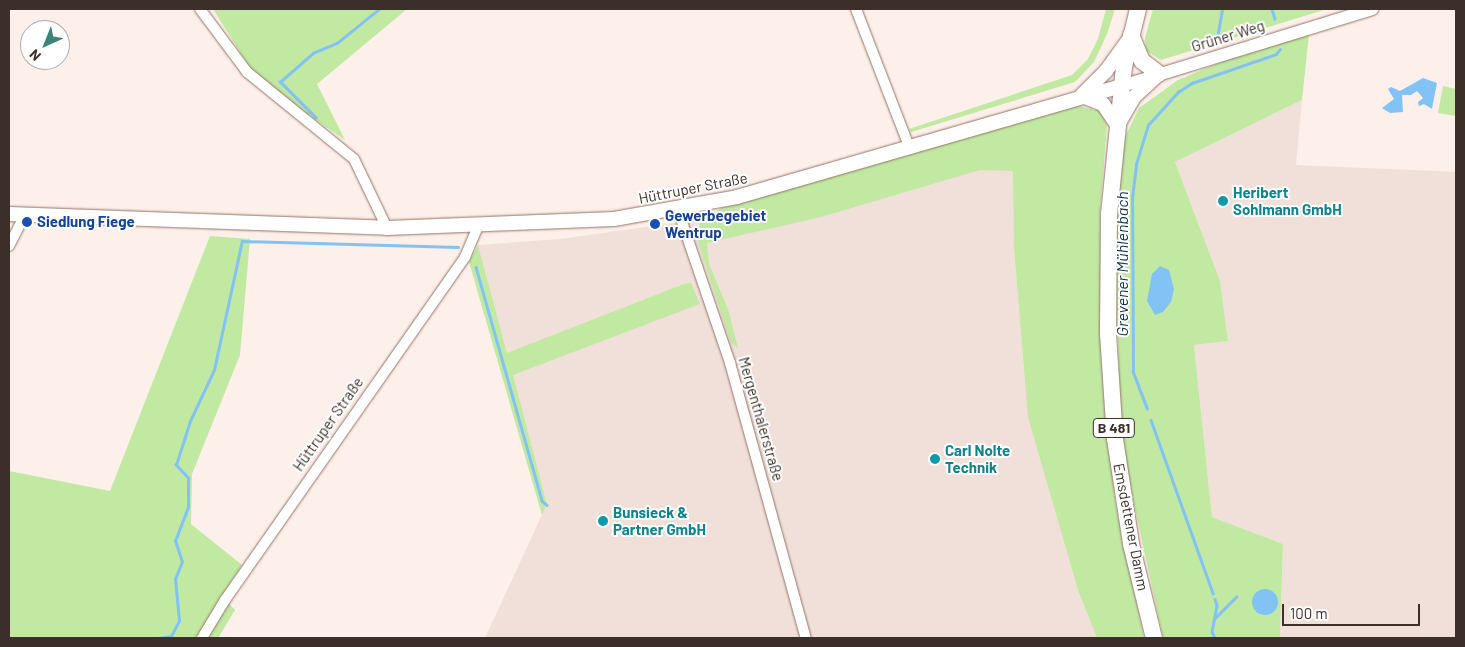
<!DOCTYPE html>
<meta charset="utf-8">
<style>
body{margin:0}
#map{position:relative;width:1465px;height:647px;overflow:hidden;background:#fdefe9;font-family:Barlow,sans-serif}
div>[style]{position:absolute}
.built>*{inset:0;background:#f1e0d9}
.green>*{inset:0;background:#c1e9a2}
.water>*{inset:0;background:#82c2f5}
.round{border-radius:50%}
.stream>*{height:2.5px;margin:-1.25px;padding:0 1.25px;transform-origin:1.25px;border-radius:1.25px;background:#82c2f5}
.roads{filter:drop-shadow(0 0 1px #937367) drop-shadow(0 0 1px #937367)}
.minor>*{height:10px;margin:-5px;padding:0 5px;transform-origin:5px;border-radius:5px;background:#fff}
.tertiary>*{height:12px;margin:-6px;padding:0 6px;transform-origin:6px;border-radius:6px;background:#fff}
.secondary>*{height:14px;margin:-7px;padding:0 7px;transform-origin:7px;border-radius:7px;background:#fff}
.primary>*{height:16px;margin:-8px;padding:0 8px;transform-origin:8px;border-radius:8px;background:#fff}
.dots>*{width:14px;height:14px;translate:-50% -50%;box-sizing:border-box;border:2px solid #fff;border-radius:50%}
span{translate:-50% -50%;white-space:nowrap;text-align:center;line-height:1.15;-webkit-text-stroke:4px #fff;paint-order:stroke}
.shield-label span{padding:1px 4px;background:#fff;border:1px solid;border-radius:4px;-webkit-text-stroke-width:0}
.shield-label{font-size:14px;color:#3c2e29;font-weight:700}
.street-label{font-size:15px;color:#3c2e29}
.culture-label{font-size:15px;color:#0d838f;font-weight:700}
.left{translate:0 -50%;text-align:left}
.transit-label{font-size:15px;color:#164399;font-weight:700}
.water-label{font-size:16px;color:#10334c;font-style:italic}
.frame{position:absolute;inset:0;border:10px solid #3c2e29;pointer-events:none}
.north{position:absolute;left:20px;top:20px;width:50px;height:50px;box-sizing:border-box;background:#fff;border:1px solid #b1aba9;border-radius:50%;rotate:224deg;font-size:14px;font-weight:700;line-height:20px;text-align:center;color:#3c2e29}
.north::after{content:'';display:block;margin:auto;width:18px;height:22px;background:#3e8377;clip-path:polygon(50% 0,100% 100%,50% 72%,0 100%)}
.scale{position:absolute;left:1282px;top:604px;width:138px;height:22px;box-sizing:border-box;border:2px solid #3c2e29;border-top:0;padding-left:6px;font-size:15px;line-height:18px;white-space:nowrap;color:#3c2e29;-webkit-text-stroke:4px #fff;paint-order:stroke}
</style>
<div id="map">
<div class="built">
<div style="clip-path:polygon(1302px 100px,1296px 165px,1456px 172px,1456px 638px,1280px 638px,1283px 544px,1212px 517px,1194px 345px,1228px 341px,1220px 281px,1175px 162px)"></div>
<div style="clip-path:polygon(1049px 120px,1090px 328px,1130px 638px,485px 638px,547px 504px,478px 245px,560px 239px,674px 223px,768px 202px)"></div>
</div>
<div class="green">
<div style="clip-path:polygon(213px 9px,407px 9px,317px 84px,345px 140px,294px 105px,250px 68px)"></div>
<div style="clip-path:polygon(1106px 9px,1115px 9px,1107px 34px,1094px 62px,1075px 82px,911px 132px,909px 129px,1072px 75px,1088px 59px,1098px 39px)"></div>
<div style="clip-path:polygon(1153px 9px,1327px 9px,1161px 60px,1146px 51px,1145px 38px)"></div>
<div style="clip-path:polygon(1309px 34px,1302px 100px,1175px 162px,1220px 281px,1228px 341px,1194px 345px,1212px 517px,1283px 544px,1280px 638px,1163px 638px,1121px 443px,1115px 239px,1125px 137px,1139px 108px,1178px 80px,1238px 55px)"></div>
<div style="clip-path:polygon(1443px 86px,1456px 89px,1456px 116px,1438px 113px)"></div>
<div style="clip-path:polygon(1078px 106px,1100px 111px,1107px 125px,1100px 212px,1103px 387px,1115px 501px,1144px 638px,1097px 638px,1078px 590px,1028px 417px,1014px 247px,1013px 171px,980px 170px,821px 217px,707px 243px,709px 264px,728px 309px,738px 348px,731px 343px,697px 239px,700px 222px,721px 208px)"></div>
<div style="clip-path:polygon(210px 236px,250px 239px,240px 355px,192px 474px,191px 524px,242px 565px,222px 596px,235px 610px,218px 638px,9px 638px,9px 471px,110px 491px)"></div>
<div style="clip-path:polygon(478px 245px,507px 353px,684px 284px,691px 283px,700px 304px,513px 375px,547px 504px,542px 515px,469px 262px)"></div>
</div>
<div class="water">
<div style="clip-path:polygon(1423px 78px,1437px 83px,1432px 109px,1424px 104px,1419px 106px,1418px 102px,1423px 98px,1417px 91px,1411px 95px,1402px 95px,1403px 112px,1390px 113px,1382px 108px,1394px 99px,1388px 89px,1391px 87px,1400px 91px)"></div>
<div style="clip-path:polygon(1160px 266px,1169px 270px,1174px 289px,1171px 302px,1163px 312px,1155px 315px,1147px 301px,1152px 274px)"></div>
<div class="round" style="left:1252px;top:589px;width:26px;height:26px"></div>
</div>
<div class="stream">
<div style="left:1272px;top:9px;width:10px;rotate:73deg"></div>
<div style="left:1217px;top:38px;width:29px;rotate:-80deg"></div>
<div style="left:316px;top:118px;width:51px;rotate:-135deg"></div>
<div style="left:280px;top:82px;width:44px;rotate:-41.3deg"></div>
<div style="left:313px;top:53px;width:26px;rotate:-23deg"></div>
<div style="left:337px;top:43px;width:54px;rotate:-39deg"></div>
<div style="left:476px;top:267px;width:243px;rotate:74.2deg"></div>
<div style="left:542px;top:501px;width:6px;rotate:39deg"></div>
<div style="left:1147px;top:409px;width:40px;rotate:-111deg"></div>
<div style="left:1133px;top:372px;width:174px;rotate:-90.3deg"></div>
<div style="left:1132px;top:198px;width:34px;rotate:-83deg"></div>
<div style="left:1136px;top:164px;width:41px;rotate:-72.9deg"></div>
<div style="left:1148px;top:125px;width:45px;rotate:-47.7deg"></div>
<div style="left:1178px;top:92px;width:17px;rotate:-33deg"></div>
<div style="left:1192px;top:83px;width:89px;rotate:-19deg"></div>
<div style="left:1276px;top:54px;width:6px;rotate:-51deg"></div>
<div style="left:1151px;top:420px;width:184px;rotate:70.3deg"></div>
<div style="left:1215px;top:599px;width:7px;rotate:74deg"></div>
<div style="left:1217px;top:606px;width:26px;rotate:101deg"></div>
<div style="left:1212px;top:632px;width:7px;rotate:63deg"></div>
<div style="left:1215px;top:618px;width:30px;rotate:-45deg"></div>
<div style="left:159px;top:638px;width:12px;rotate:-9deg"></div>
<div style="left:171px;top:636px;width:17px;rotate:-62deg"></div>
<div style="left:179px;top:621px;width:42px;rotate:-95.4deg"></div>
<div style="left:175px;top:579px;width:18px;rotate:-68deg"></div>
<div style="left:182px;top:562px;width:22px;rotate:-108deg"></div>
<div style="left:175px;top:541px;width:36px;rotate:-69deg"></div>
<div style="left:188px;top:507px;width:29px;rotate:-90deg"></div>
<div style="left:188px;top:478px;width:18px;rotate:-133deg"></div>
<div style="left:176px;top:465px;width:46px;rotate:-72.3deg"></div>
<div style="left:190px;top:421px;width:56px;rotate:-64.8deg"></div>
<div style="left:214px;top:370px;width:132px;rotate:-77.8deg"></div>
<div style="left:242px;top:241px;width:216px;rotate:1.6deg"></div>
</div>
<div class="roads">
<div class="minor">
<div style="left:200px;top:9px;width:79px;rotate:53.3deg"></div>
<div style="left:247px;top:72px;width:138px;rotate:39.1deg"></div>
<div style="left:354px;top:159px;width:76px;rotate:64.4deg"></div>
<div style="left:856px;top:9px;width:147px;rotate:68.9deg"></div>
<div style="left:678px;top:210px;width:162px;rotate:71.2deg"></div>
<div style="left:730px;top:363px;width:285px;rotate:74.6deg"></div>
<div style="left:9px;top:246px;width:35px;rotate:-63deg"></div>
<div style="left:202px;top:638px;width:44px;rotate:-58.8deg"></div>
<div style="left:225px;top:600px;width:419px;rotate:-55deg"></div>
<div style="left:465px;top:257px;width:33px;rotate:-67deg"></div>
</div>
<div class="tertiary">
<div style="left:1122px;top:86px;width:262px;rotate:-17.1deg"></div>
</div>
<div class="secondary">
<div style="left:1082px;top:95px;width:34px;rotate:-45deg"></div>
<div style="left:1106px;top:71px;width:39px;rotate:-54deg"></div>
<div style="left:1082px;top:96px;width:22px;rotate:21deg"></div>
<div style="left:1103px;top:104px;width:27px;rotate:56deg"></div>
<div style="left:1119px;top:123px;width:30px;rotate:-60deg"></div>
<div style="left:1134px;top:97px;width:34px;rotate:-43deg"></div>
<div style="left:9px;top:214px;width:378px;rotate:2.1deg"></div>
<div style="left:387px;top:228px;width:227px;rotate:-2.3deg"></div>
<div style="left:614px;top:219px;width:125px;rotate:-10.1deg"></div>
<div style="left:737px;top:197px;width:401px;rotate:-16.1deg"></div>
</div>
<div class="primary">
<div style="left:1138px;top:9px;width:60px;rotate:103.6deg"></div>
<div style="left:1124px;top:67px;width:148px;rotate:95.8deg"></div>
<div style="left:1109px;top:214px;width:120px;rotate:90.5deg"></div>
<div style="left:1108px;top:334px;width:105px;rotate:86.2deg"></div>
<div style="left:1115px;top:439px;width:106px;rotate:81.3deg"></div>
<div style="left:1131px;top:544px;width:97px;rotate:76.3deg"></div>
<div style="left:1131px;top:35px;width:28px;rotate:67deg"></div>
<div style="left:1142px;top:61px;width:21px;rotate:37deg"></div>
</div>
</div>
<div class="dots">
<div style="left:1223px;top:201px;background:#0f9aa8"></div>
<div style="left:27px;top:222px;background:#1a4fb4"></div>
<div style="left:655px;top:224px;background:#1a4fb4"></div>
<div style="left:935px;top:459px;background:#0f9aa8"></div>
<div style="left:603px;top:521px;background:#0f9aa8"></div>
</div>
<div class="shield-label">
<span style="left:1114px;top:428px">B 481</span>
</div>
<div class="street-label">
<span style="left:1228px;top:36px;rotate:-17deg">Grüner Weg</span>
<span style="left:693px;top:188px;rotate:-11deg">Hüttruper Straße</span>
<span style="left:761px;top:419px;rotate:74deg">Mergenthalerstraße</span>
<span style="left:328px;top:424px;rotate:-55deg">Hüttruper Straße</span>
<span style="left:1131px;top:527px;rotate:79deg">Emsdettener Damm</span>
</div>
<div class="culture-label">
<span class="left" style="left:1233px;top:201px">Heribert<br>Sohlmann GmbH</span>
<span class="left" style="left:945px;top:459px">Carl Nolte<br>Technik</span>
<span class="left" style="left:613px;top:521px">Bunsieck &amp;<br>Partner GmbH</span>
</div>
<div class="transit-label">
<span class="left" style="left:665px;top:224px">Gewerbegebiet<br>Wentrup</span>
<span class="left" style="left:37px;top:222px">Siedlung Fiege</span>
</div>
<div class="water-label">
<span style="left:1122px;top:264px;rotate:-90deg">Grevener Mühlenbach</span>
</div>
<div class="frame"></div>
<div class="north">N</div>
<div class="scale">100 m</div>
</div>
